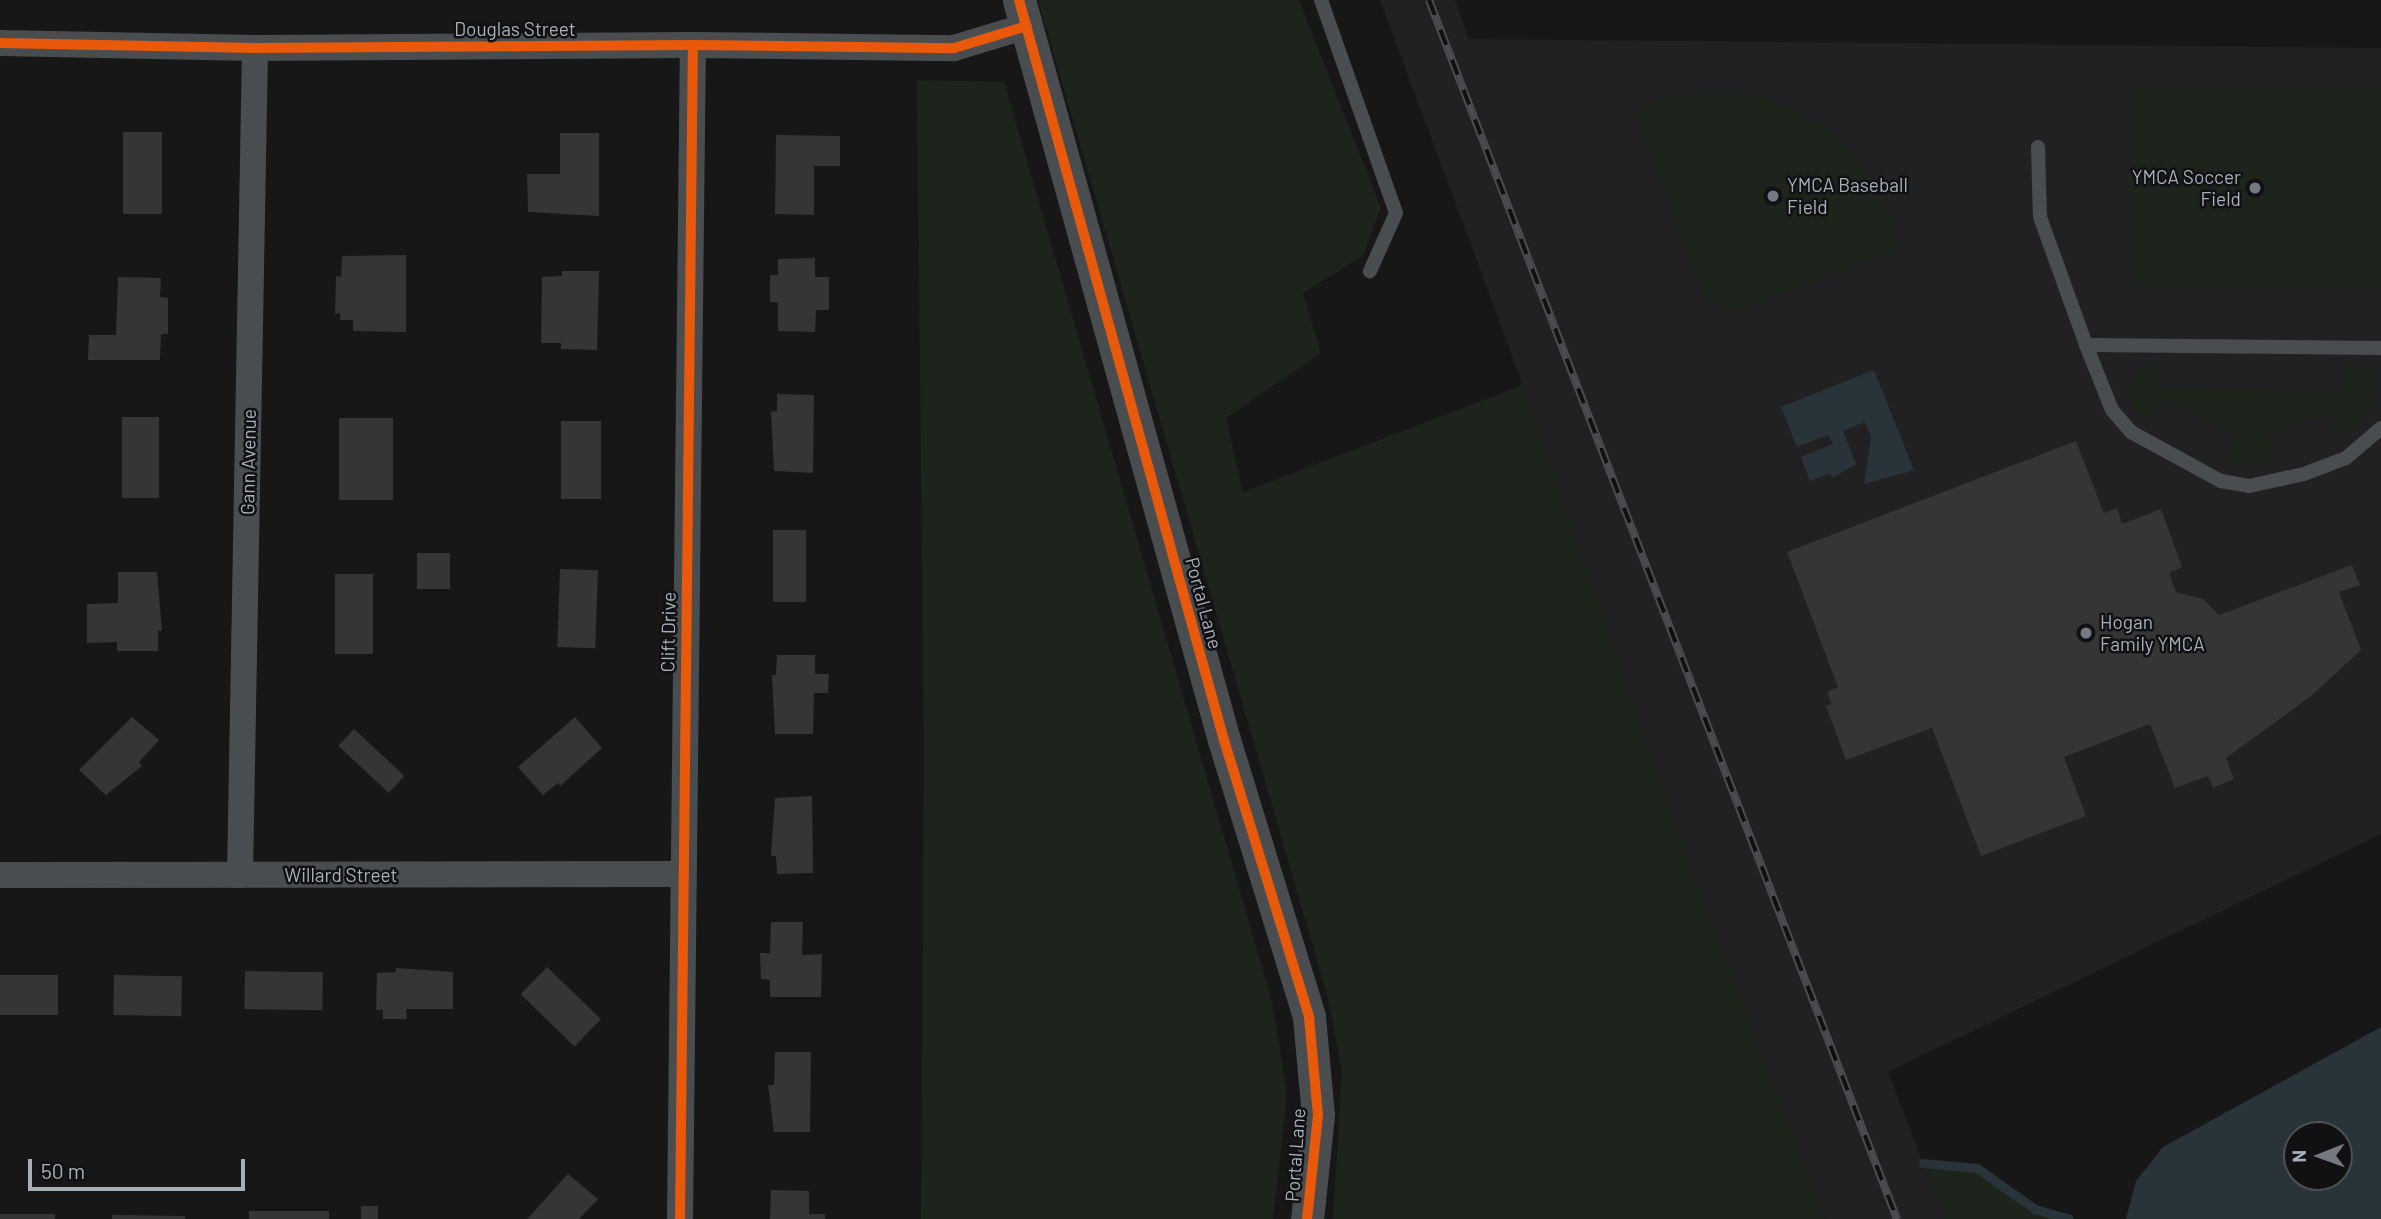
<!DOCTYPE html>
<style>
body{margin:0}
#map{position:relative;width:2381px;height:1219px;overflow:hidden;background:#171717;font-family:Barlow,sans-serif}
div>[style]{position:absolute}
.built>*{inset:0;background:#212123}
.green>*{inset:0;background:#1c241c;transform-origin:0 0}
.water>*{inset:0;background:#29343a}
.stream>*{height:9px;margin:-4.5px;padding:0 4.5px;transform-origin:4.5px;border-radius:4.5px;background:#29343a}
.building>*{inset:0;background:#353536;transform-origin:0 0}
.service>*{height:14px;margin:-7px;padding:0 7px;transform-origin:7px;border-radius:7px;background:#4a4d50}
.minor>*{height:26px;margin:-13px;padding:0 13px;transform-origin:13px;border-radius:13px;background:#4a4d50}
.tertiary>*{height:33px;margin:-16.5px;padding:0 16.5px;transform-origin:16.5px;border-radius:16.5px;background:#4a4d50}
.rail>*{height:8px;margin-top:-4px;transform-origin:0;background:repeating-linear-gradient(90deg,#111113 0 16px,#4a4c4f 0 32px);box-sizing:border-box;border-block:2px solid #4a4c4f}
.cycleway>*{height:10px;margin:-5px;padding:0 5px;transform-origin:5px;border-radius:5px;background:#e8590c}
.dots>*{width:19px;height:19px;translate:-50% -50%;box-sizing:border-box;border:4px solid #111113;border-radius:50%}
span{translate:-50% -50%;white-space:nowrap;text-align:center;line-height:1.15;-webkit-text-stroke:5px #111113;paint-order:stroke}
.street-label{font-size:19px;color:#a7afb9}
.poi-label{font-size:19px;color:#a7afb9}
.right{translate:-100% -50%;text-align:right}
.left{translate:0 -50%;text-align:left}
.north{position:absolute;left:2283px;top:1121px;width:70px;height:70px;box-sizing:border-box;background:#111113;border:2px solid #4d5055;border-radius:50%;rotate:269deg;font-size:19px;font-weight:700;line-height:28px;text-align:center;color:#a7afb9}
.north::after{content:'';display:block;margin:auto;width:24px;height:32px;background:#757a80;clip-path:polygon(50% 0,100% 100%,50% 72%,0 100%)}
.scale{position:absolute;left:28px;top:1159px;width:217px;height:32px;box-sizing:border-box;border:4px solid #a7afb9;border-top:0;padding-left:9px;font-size:21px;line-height:24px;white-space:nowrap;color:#a7afb9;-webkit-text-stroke:5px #111113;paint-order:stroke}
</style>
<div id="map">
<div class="built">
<div style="clip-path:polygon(1380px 0,1455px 0,1469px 39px,2381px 48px,2381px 834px,1888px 1072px,1945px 1219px,1825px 1219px,1692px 871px,1523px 385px)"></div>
</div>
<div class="green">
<div style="clip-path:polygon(1038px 0,1299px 0,1381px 208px,1363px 256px,1303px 293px,1321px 353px,1226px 418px,1243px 492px,1523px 385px,1692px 871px,1825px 1219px,1333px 1219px,1342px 1072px,1328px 998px)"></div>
<div style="clip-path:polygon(917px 80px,1004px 82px,1272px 1001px,1287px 1095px,1273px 1219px,921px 1219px,924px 752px)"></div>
<div style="left:2130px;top:88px;width:251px;height:197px"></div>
<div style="clip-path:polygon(1708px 91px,1743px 92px,1781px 103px,1821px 123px,1853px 152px,1874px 181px,1889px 212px,1897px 249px,1734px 312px,1703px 297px,1634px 111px,1665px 99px)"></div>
<div style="clip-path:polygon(2149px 360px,2160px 367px,2160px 388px,2345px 390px,2345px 364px,2371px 367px,2377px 391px,2364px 418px,2346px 436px,2335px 433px,2329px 414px,2266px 433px,2273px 448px,2271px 464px,2227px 463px,2235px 434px,2165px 401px,2148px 415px,2132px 408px,2126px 391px,2135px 370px)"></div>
<div style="clip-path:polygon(1923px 1163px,1977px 1168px,2035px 1209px,2069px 1219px,1945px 1219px)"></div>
</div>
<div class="water">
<div style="clip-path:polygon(1874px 370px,1914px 470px,1864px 484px,1871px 437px,1865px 422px,1843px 431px,1856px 464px,1832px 478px,1830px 473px,1810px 481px,1801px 457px,1833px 444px,1828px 435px,1797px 447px,1781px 407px)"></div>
<div style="clip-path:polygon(evenodd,2381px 1027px,2381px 1219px,2126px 1219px,2136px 1181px,2163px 1147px,2381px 1027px,2339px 1135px,2339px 1177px,2297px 1177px,2297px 1135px,2339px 1135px)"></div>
</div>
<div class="stream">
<div style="left:1923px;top:1163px;width:54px;rotate:5.3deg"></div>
<div style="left:1977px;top:1168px;width:71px;rotate:35.3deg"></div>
<div style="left:2035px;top:1209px;width:35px;rotate:16deg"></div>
</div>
<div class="building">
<div style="left:123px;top:132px;width:39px;height:82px"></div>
<div style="clip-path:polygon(560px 133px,599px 133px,599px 216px,528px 212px,527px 174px,560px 174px)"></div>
<div style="clip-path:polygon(776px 135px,840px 136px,840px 166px,814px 166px,814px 215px,775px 214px)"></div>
<div style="clip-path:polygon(406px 255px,406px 332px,353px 331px,353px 320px,340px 320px,340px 313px,335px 314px,336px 276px,341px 277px,342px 256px)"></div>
<div style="clip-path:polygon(815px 258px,815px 277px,829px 277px,829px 310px,816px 310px,815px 332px,778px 331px,778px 303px,770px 302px,770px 275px,778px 275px,778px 259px)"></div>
<div style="clip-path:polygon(562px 271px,599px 271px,597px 350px,561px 349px,561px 343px,541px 343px,542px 277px,562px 276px)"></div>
<div style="clip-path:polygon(118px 277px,161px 278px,160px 297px,168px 298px,168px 334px,161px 334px,160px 360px,88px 360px,89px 335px,116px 335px)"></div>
<div style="clip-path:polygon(777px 394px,814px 395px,813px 473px,774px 471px,771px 412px,777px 411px)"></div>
<div style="left:122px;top:417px;width:37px;height:81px"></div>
<div style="left:339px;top:418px;width:54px;height:82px"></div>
<div style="left:601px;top:421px;width:78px;height:40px;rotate:90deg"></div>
<div style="clip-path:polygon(2076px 441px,2104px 513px,2117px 508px,2122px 524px,2161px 509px,2182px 567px,2169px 573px,2176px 592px,2203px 599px,2219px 615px,2352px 565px,2360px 585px,2339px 592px,2361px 650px,2311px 696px,2226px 758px,2234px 779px,2213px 788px,2208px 776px,2175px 788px,2150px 724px,2064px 757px,2086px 816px,1981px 856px,1932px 728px,1846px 760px,1826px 706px,1832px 704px,1827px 692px,1838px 687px,1787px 552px)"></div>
<div style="left:773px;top:530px;width:33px;height:72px"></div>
<div style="left:417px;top:553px;width:33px;height:36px"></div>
<div style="left:560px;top:569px;width:38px;height:78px;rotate:2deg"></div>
<div style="clip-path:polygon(118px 572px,157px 572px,162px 631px,158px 631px,158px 651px,117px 651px,117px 642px,87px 643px,87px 604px,118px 603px)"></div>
<div style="left:335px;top:574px;width:38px;height:80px"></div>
<div style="clip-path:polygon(777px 655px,815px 655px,815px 674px,829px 674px,828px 693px,814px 693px,813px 734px,775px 734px,772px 675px,776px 675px)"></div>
<div style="clip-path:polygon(132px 717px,159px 740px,139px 762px,142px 766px,106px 795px,79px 770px)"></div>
<div style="clip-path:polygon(575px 717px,602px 748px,560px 786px,558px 783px,543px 795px,518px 767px)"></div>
<div style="left:354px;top:729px;width:69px;height:23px;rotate:43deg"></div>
<div style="clip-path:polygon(812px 796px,813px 873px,777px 874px,776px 856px,771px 856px,775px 798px)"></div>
<div style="clip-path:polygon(771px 922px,803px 922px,802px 955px,822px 954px,821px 997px,770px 997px,770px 980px,761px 979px,760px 953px,770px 953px)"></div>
<div style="left:547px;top:967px;width:75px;height:38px;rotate:44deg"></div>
<div style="clip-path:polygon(396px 968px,453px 972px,453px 1009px,406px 1009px,407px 1019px,383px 1019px,383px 1010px,376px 1010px,377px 973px,396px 972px)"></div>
<div style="left:245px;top:971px;width:78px;height:38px;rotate:1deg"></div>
<div style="left:0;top:975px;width:58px;height:40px"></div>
<div style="left:114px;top:975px;width:68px;height:40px;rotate:1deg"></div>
<div style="clip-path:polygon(775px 1052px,811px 1052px,810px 1132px,774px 1132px,768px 1085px,774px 1085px)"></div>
<div style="clip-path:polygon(568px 1174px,598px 1199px,579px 1219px,527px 1219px)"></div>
<div style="clip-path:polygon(771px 1190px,809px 1191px,809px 1214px,825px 1214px,825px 1219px,770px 1219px)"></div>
<div style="left:361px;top:1206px;width:17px;height:13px"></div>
<div style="left:329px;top:1211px;width:8px;height:80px;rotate:90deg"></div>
<div style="left:0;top:1214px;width:55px;height:5px"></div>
<div style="clip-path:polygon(112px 1215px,185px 1216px,185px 1219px,112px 1219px)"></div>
</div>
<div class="service">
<div style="left:1321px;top:0;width:226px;rotate:70.6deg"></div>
<div style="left:1396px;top:213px;width:64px;rotate:114.1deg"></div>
<div style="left:2038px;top:147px;width:70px;rotate:88.4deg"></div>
<div style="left:2040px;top:217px;width:136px;rotate:70.2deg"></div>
<div style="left:2086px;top:345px;width:295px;rotate:0.6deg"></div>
<div style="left:2086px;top:345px;width:70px;rotate:68.2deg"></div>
<div style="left:2112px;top:410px;width:29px;rotate:49deg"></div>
<div style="left:2131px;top:432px;width:102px;rotate:28.6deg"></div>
<div style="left:2221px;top:481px;width:28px;rotate:10deg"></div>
<div style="left:2249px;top:486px;width:56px;rotate:-12.3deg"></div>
<div style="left:2304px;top:474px;width:45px;rotate:-20.9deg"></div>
<div style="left:2346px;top:458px;width:46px;rotate:-40.6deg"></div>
</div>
<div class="minor">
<div style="left:0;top:43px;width:255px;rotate:1.1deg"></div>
<div style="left:255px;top:48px;width:438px;rotate:-0.4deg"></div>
<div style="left:693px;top:45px;width:261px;rotate:0.7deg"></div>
<div style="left:954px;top:48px;width:76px;rotate:-16.8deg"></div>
<div style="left:0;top:875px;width:682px;rotate:-0.08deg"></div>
<div style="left:240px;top:875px;width:827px;rotate:-88.96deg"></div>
<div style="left:680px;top:1219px;width:1174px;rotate:-89.37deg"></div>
</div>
<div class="tertiary">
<div style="left:1019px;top:0;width:768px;rotate:74.52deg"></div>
<div style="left:1224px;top:740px;width:290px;rotate:72.9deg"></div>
<div style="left:1309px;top:1017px;width:98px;rotate:84.8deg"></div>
<div style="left:1318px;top:1115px;width:105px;rotate:96deg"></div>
</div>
<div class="rail">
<div style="left:1429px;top:0;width:1306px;rotate:69deg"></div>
</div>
<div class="cycleway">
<div style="left:1019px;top:0;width:768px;rotate:74.52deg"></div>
<div style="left:1224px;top:740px;width:290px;rotate:72.9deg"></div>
<div style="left:1309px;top:1017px;width:98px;rotate:84.8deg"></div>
<div style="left:1318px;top:1115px;width:105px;rotate:96deg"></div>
<div style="left:0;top:43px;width:255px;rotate:1.1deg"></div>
<div style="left:255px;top:48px;width:438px;rotate:-0.4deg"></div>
<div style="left:693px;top:45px;width:261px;rotate:0.7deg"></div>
<div style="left:954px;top:48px;width:76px;rotate:-16.8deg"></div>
<div style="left:680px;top:1219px;width:1174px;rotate:-89.37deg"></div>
</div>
<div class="dots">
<div style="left:2255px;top:188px;background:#757a80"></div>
<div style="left:1773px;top:196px;background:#757a80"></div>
<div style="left:2086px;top:633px;background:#757a80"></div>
</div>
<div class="street-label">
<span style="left:515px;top:29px">Douglas Street</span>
<span style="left:248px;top:462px;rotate:-89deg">Gann Avenue</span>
<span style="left:1204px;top:603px;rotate:75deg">Portal Lane</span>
<span style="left:668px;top:632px;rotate:-89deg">Clift Drive</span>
<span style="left:341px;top:875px">Willard Street</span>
<span style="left:1295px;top:1155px;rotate:-86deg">Portal Lane</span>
</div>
<div class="poi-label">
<span class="right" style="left:2241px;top:188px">YMCA Soccer<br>Field</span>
<span class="left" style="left:1787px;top:196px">YMCA Baseball<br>Field</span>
<span class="left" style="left:2100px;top:633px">Hogan<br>Family YMCA</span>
</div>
<div class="north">N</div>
<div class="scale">50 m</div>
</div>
